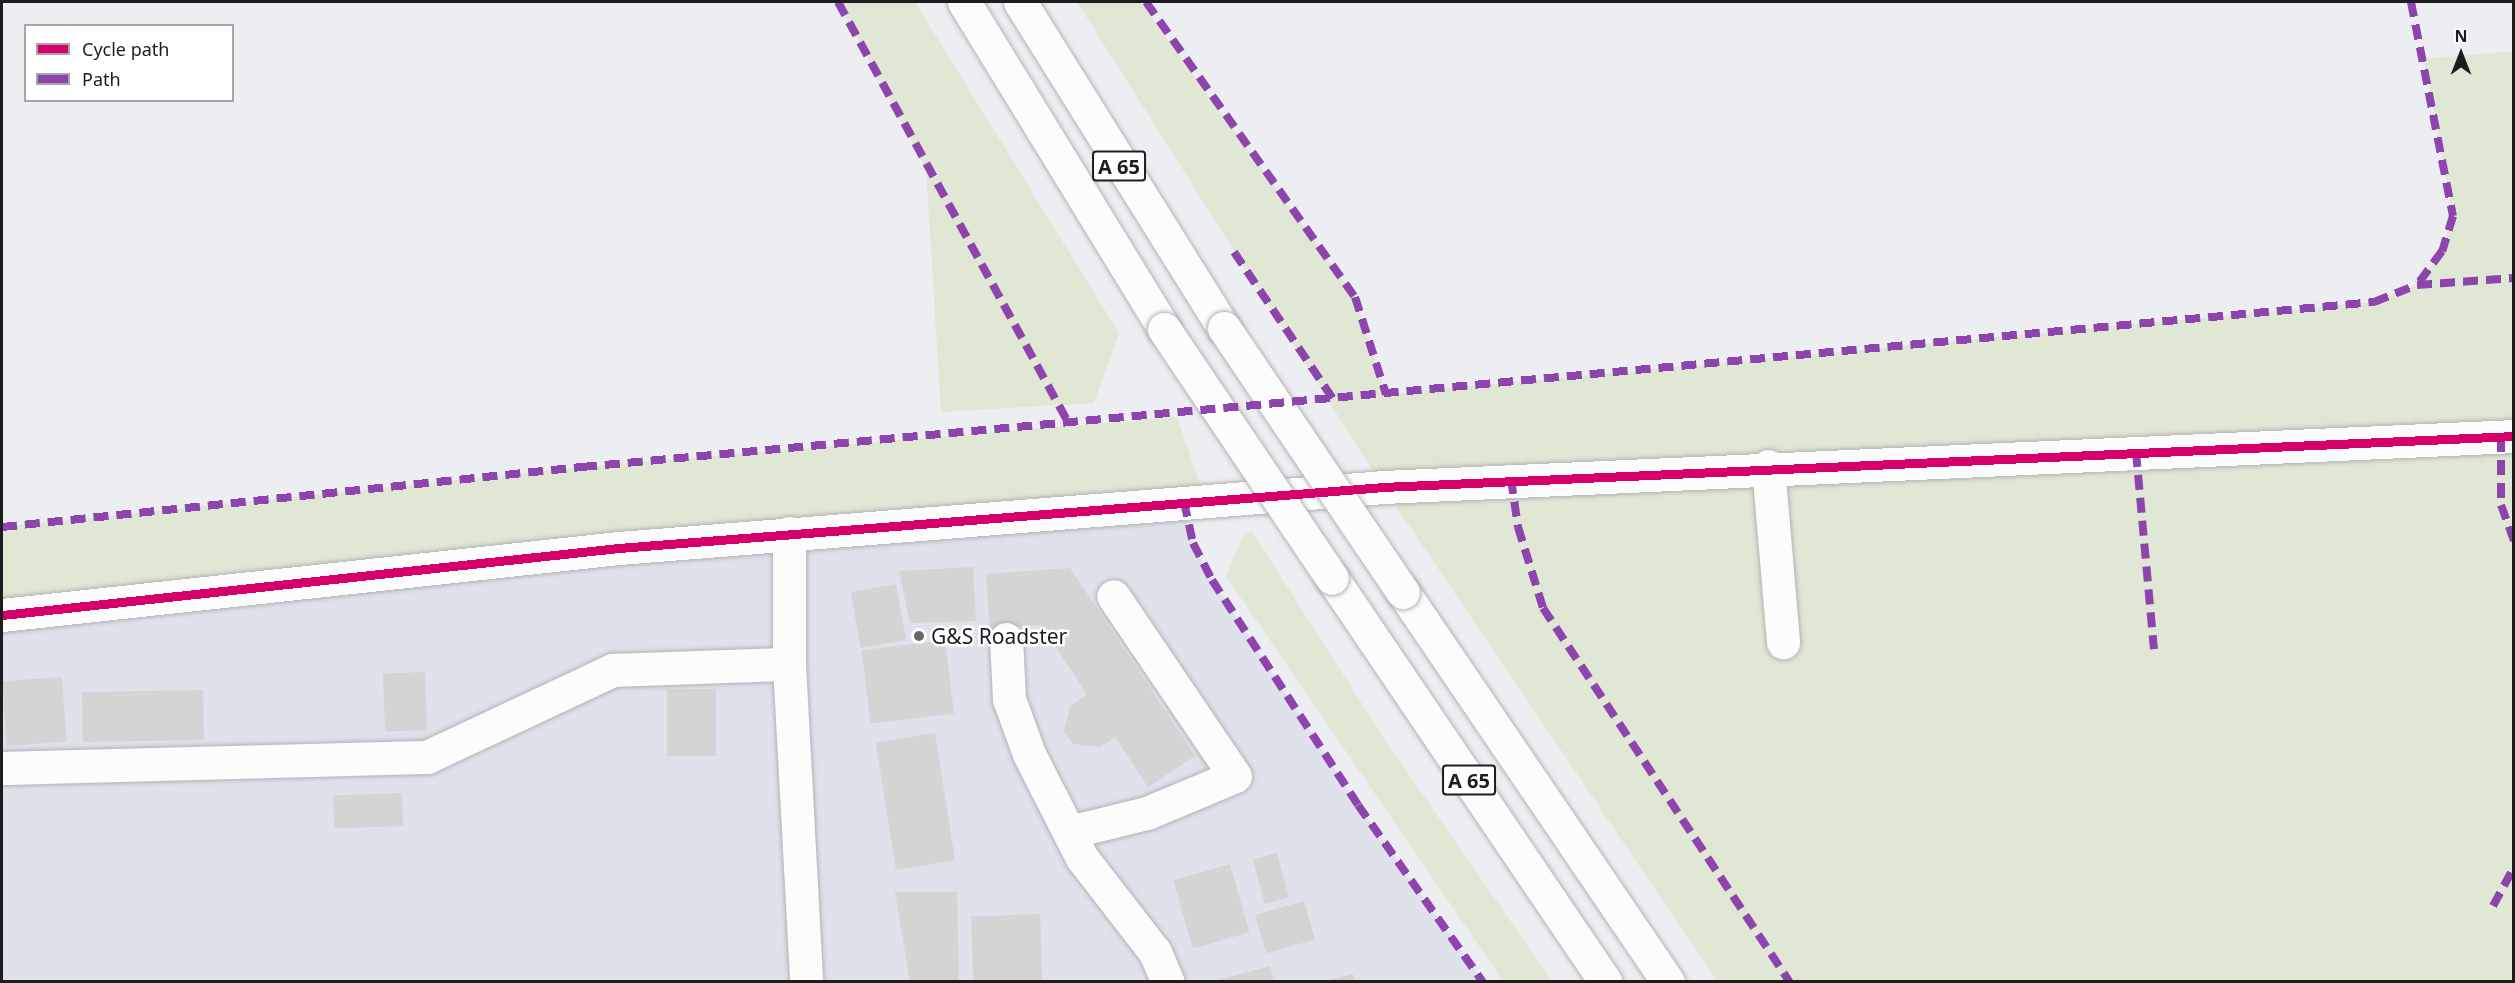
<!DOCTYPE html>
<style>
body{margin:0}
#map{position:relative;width:2515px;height:983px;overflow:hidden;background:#edeef1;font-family:"Noto Sans",sans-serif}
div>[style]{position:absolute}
.built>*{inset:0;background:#e0e2eb}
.green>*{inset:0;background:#e0e7d4}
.building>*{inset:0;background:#d4d4d4;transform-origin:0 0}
.roads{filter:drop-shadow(0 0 2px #b2b3b6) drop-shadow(0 0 2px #b2b3b6)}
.minor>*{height:33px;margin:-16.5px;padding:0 16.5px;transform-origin:16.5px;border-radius:16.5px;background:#fcfcfd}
.highway>*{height:33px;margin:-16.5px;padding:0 16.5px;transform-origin:16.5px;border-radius:16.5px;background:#fcfcfd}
.bridges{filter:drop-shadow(0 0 2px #b2b3b6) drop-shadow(0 0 2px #b2b3b6)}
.highway-bridge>*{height:33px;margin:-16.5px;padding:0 16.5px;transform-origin:16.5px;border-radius:16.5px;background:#fcfcfd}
.quiet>*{height:8px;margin-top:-4px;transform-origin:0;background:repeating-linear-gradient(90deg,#8e44ad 0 15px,transparent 0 23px)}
.cycleway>*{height:9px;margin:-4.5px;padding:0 4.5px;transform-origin:4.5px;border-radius:4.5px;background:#d6006c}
.dots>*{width:16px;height:16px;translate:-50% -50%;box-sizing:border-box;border:3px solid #fff;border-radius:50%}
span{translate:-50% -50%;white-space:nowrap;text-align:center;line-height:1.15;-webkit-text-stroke:5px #fff;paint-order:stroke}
.shield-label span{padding:2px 4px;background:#fff;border:2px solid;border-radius:4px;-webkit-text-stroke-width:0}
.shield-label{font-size:20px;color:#1c1d1f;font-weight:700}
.poi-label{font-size:21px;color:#1c1d1f}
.left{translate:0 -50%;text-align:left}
.frame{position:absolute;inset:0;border:3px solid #1c1d1f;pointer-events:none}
.legend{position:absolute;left:24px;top:24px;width:210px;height:78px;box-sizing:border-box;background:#fff;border:2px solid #a4a5a5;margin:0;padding:8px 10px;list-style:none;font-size:18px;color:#1c1d1f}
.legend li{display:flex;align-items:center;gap:12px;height:30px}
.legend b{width:30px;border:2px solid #a4a5a5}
.north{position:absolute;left:2431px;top:24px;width:60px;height:60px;-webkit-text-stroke:4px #fff;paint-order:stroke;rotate:0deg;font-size:16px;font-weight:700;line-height:24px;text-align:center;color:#1c1d1f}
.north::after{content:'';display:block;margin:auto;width:21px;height:27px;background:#1c1d1f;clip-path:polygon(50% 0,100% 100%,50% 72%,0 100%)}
</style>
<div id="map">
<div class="built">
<div style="clip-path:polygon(1184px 502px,1193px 543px,1212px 580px,1358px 805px,1483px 981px,2px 981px,2px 616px)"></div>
</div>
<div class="green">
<div style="clip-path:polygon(838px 2px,915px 2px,1119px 333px,1094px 403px,941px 412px,926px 169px)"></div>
<div style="clip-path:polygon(1077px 2px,1140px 2px,1355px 297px,1386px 394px,2374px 302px,2417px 285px,2442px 251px,2453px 216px,2424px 59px,2513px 51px,2513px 981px,1717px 981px,1383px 487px)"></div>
<div style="clip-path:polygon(1177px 417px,1201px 487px,2px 611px,2px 527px,582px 467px)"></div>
<div style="clip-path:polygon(1251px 530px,1389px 746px,1552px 981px,1503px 981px,1226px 576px,1242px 538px)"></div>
</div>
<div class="building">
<div style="clip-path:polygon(973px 567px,976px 621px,910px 623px,899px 571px)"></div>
<div style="clip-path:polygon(1070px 568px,1195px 756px,1148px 787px,1115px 737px,1100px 747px,1073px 744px,1064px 732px,1070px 706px,1087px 694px,1041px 625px,990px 629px,986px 574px)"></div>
<div style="left:896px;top:584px;width:57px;height:46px;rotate:80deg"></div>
<div style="left:945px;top:640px;width:74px;height:84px;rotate:83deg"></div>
<div style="left:425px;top:672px;width:58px;height:42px;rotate:88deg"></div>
<div style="left:62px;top:677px;width:65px;height:60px;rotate:86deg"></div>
<div style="left:667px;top:689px;width:49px;height:67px"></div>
<div style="left:203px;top:690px;width:50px;height:121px;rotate:89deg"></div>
<div style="left:935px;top:733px;width:129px;height:60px;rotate:81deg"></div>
<div style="left:402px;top:793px;width:33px;height:69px;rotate:88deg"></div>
<div style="left:1277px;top:853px;width:46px;height:25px;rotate:75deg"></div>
<div style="left:1230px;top:864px;width:71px;height:59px;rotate:74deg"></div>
<div style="clip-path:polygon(895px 892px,957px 892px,959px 982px,910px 982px)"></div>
<div style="left:1304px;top:901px;width:40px;height:51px;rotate:74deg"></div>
<div style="left:1040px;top:914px;width:68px;height:69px;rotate:88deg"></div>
<div style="clip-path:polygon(1270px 966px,1274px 982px,1215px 982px,1215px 981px)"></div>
<div style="clip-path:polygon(1353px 974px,1355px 982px,1326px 982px,1326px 981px)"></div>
</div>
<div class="roads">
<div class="minor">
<div style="left:1768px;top:466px;width:177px;rotate:85.1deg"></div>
<div style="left:2px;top:615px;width:621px;rotate:-6.2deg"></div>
<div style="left:619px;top:548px;width:766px;rotate:-4.56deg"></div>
<div style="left:1383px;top:487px;width:1132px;rotate:-2.58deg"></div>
<div style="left:1006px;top:639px;width:60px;rotate:87.1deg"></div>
<div style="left:1009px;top:699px;width:59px;rotate:70deg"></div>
<div style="left:1029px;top:754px;width:117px;rotate:63deg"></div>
<div style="left:1082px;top:858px;width:119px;rotate:52.2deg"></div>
<div style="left:1155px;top:952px;width:33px;rotate:67deg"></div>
<div style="left:789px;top:664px;width:318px;rotate:86.9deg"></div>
<div style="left:2px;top:768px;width:425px;rotate:-1.5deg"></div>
<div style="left:427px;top:757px;width:205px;rotate:-25.1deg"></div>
<div style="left:613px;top:670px;width:176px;rotate:-2deg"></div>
<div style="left:789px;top:664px;width:131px;rotate:-90deg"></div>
<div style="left:1069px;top:832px;width:80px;rotate:-13.7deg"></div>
<div style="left:1147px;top:813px;width:95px;rotate:-22.8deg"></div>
<div style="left:1235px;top:776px;width:217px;rotate:-124.1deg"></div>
</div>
<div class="highway">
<div style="left:964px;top:2px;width:383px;rotate:58.5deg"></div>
<div style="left:1020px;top:2px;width:385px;rotate:58deg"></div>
<div style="left:1332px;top:578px;width:488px;rotate:55.9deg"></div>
<div style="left:1403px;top:592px;width:472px;rotate:55.8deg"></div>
</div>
</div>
<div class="bridges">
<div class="highway-bridge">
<div style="left:1224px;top:328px;width:319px;rotate:55.9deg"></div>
<div style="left:1164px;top:329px;width:300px;rotate:56deg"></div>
</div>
</div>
<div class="quiet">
<div style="left:838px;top:2px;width:482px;rotate:61.3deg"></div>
<div style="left:1146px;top:2px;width:362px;rotate:54.7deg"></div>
<div style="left:1355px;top:297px;width:102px;rotate:72.3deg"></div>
<div style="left:2411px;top:2px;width:218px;rotate:78.9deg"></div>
<div style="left:2453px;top:216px;width:37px;rotate:107deg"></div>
<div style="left:2442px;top:251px;width:42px;rotate:126.3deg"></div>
<div style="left:1234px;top:252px;width:179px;rotate:56deg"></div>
<div style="left:2501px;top:437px;width:68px;rotate:90deg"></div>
<div style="left:2501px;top:505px;width:38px;rotate:70deg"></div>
<div style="left:2136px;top:452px;width:198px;rotate:84.8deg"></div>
<div style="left:1511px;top:479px;width:49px;rotate:81.7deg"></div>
<div style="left:1518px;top:527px;width:85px;rotate:72.8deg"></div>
<div style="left:1543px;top:608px;width:448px;rotate:56.6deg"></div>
<div style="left:1184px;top:502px;width:42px;rotate:77.6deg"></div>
<div style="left:1193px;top:543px;width:42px;rotate:62.8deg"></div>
<div style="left:1212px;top:580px;width:268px;rotate:57deg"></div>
<div style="left:1358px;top:805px;width:217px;rotate:54.8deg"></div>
<div style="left:2px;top:527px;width:583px;rotate:-5.91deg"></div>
<div style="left:582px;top:467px;width:1800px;rotate:-5.26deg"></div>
<div style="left:2374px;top:302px;width:46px;rotate:-21.6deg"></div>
<div style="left:2417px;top:285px;width:97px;rotate:-4.1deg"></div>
<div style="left:2493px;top:906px;width:44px;rotate:-61.7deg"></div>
</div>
<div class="cycleway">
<div style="left:2px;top:615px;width:621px;rotate:-6.2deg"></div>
<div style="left:619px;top:548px;width:766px;rotate:-4.56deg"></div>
<div style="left:1383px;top:487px;width:1132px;rotate:-2.58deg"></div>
</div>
<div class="dots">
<div style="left:919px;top:636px;background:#656668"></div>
</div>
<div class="shield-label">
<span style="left:1119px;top:166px">A 65</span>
<span style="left:1469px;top:780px">A 65</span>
</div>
<div class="poi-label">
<span class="left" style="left:931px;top:636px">G&amp;S Roadster</span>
</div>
<div class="frame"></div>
<ul class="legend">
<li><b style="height:8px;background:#d6006c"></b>Cycle path</li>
<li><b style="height:8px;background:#8e44ad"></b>Path</li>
</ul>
<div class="north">N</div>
</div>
